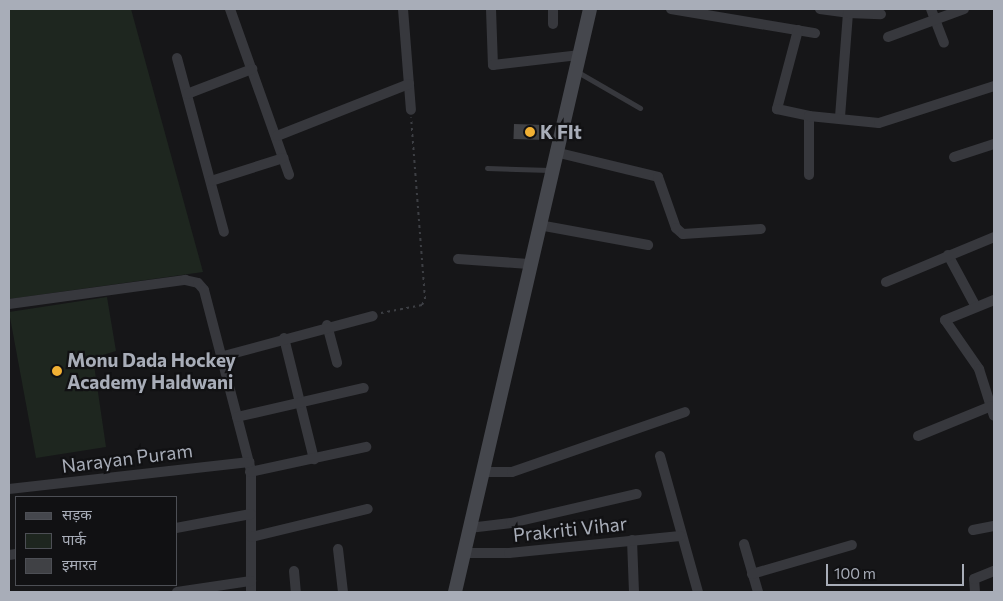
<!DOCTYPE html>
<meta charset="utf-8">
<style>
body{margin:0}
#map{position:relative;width:1003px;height:601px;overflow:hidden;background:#161618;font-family:Commissioner,"Noto Sans Devanagari",sans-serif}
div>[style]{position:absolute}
.green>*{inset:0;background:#1e261f}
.building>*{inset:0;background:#404145;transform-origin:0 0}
.path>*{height:2px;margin-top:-1px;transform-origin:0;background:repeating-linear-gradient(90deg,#3d3f44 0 2.5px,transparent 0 6.5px)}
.lane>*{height:5px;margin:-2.5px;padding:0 2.5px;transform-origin:2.5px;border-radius:2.5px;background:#37383d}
.street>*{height:10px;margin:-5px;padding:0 5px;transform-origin:5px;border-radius:5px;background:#37383d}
.secondary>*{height:14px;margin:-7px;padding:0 7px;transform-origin:7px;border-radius:7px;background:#45474d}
.dots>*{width:14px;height:14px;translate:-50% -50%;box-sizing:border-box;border:2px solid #111113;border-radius:50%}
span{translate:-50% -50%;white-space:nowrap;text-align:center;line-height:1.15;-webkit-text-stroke:4.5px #111113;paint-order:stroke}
.poi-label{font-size:19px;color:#a8adb8;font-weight:700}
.left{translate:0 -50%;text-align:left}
.street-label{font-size:19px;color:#a8adb8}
.frame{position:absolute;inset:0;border:10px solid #a8adb8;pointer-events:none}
.legend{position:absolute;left:15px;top:496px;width:162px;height:90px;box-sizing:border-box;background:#111113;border:1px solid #4d4f55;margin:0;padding:6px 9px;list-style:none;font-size:15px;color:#a8adb8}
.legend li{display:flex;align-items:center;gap:10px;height:25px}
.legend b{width:25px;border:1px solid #4d4f55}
.scale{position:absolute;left:826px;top:564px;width:138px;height:22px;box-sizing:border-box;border:2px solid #a8adb8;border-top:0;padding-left:6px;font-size:15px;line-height:18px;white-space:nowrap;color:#a8adb8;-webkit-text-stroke:4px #111113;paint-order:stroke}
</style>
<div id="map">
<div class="green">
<div style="clip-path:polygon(9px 9px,131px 9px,203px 272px,9px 299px)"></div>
<div style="clip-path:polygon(107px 297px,116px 351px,93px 358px,106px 447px,36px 458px,9px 312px)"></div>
</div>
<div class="building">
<div style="left:514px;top:124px;width:31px;height:15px;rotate:2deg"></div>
</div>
<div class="path">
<div style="left:381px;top:313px;width:42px;rotate:-11deg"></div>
<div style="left:422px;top:305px;width:7px;rotate:-63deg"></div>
<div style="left:425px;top:299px;width:182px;rotate:-94.4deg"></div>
</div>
<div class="lane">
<div style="left:576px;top:71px;width:74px;rotate:30deg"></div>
<div style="left:487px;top:168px;width:63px;rotate:1.8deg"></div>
</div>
<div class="street">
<div style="left:230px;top:9px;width:176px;rotate:70.4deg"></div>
<div style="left:403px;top:9px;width:101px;rotate:85.5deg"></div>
<div style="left:491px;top:9px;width:56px;rotate:88deg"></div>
<div style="left:493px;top:65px;width:88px;rotate:-6.6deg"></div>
<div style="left:553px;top:9px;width:15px;rotate:90deg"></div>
<div style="left:671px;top:9px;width:146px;rotate:9.5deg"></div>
<div style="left:820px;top:9px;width:28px;rotate:8deg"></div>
<div style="left:848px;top:13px;width:105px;rotate:94.4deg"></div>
<div style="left:931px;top:9px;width:36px;rotate:69deg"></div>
<div style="left:848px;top:13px;width:33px;rotate:2deg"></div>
<div style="left:798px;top:30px;width:82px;rotate:104.9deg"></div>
<div style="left:777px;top:109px;width:33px;rotate:12deg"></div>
<div style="left:888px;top:37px;width:81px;rotate:-20.2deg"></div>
<div style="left:177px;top:58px;width:180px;rotate:74.9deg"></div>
<div style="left:187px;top:94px;width:70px;rotate:-21deg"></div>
<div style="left:277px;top:136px;width:142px;rotate:-21.5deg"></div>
<div style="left:555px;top:152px;width:106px;rotate:13.6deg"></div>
<div style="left:658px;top:177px;width:54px;rotate:70.6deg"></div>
<div style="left:676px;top:228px;width:9px;rotate:41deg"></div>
<div style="left:683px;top:234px;width:78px;rotate:-3.7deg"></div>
<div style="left:954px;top:157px;width:42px;rotate:-18deg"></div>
<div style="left:809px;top:175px;width:59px;rotate:-90deg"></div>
<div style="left:809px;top:116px;width:70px;rotate:5.7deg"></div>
<div style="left:879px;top:123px;width:121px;rotate:-17.8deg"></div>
<div style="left:211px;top:181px;width:76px;rotate:-17.7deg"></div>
<div style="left:539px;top:225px;width:111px;rotate:10.4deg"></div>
<div style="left:948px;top:255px;width:59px;rotate:61.7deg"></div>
<div style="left:458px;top:259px;width:71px;rotate:4deg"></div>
<div style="left:886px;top:282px;width:117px;rotate:-22.6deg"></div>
<div style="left:994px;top:300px;width:53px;rotate:157.8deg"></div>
<div style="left:945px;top:320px;width:60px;rotate:55.2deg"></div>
<div style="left:979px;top:369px;width:49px;rotate:72.3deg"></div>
<div style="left:9px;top:304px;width:178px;rotate:-7.8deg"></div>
<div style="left:185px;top:280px;width:13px;rotate:13deg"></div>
<div style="left:198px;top:283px;width:9px;rotate:49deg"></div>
<div style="left:204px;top:290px;width:186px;rotate:75.4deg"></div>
<div style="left:251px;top:470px;width:122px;rotate:90deg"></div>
<div style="left:327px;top:325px;width:39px;rotate:75deg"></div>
<div style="left:284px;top:338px;width:125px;rotate:76.1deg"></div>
<div style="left:220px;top:357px;width:158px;rotate:-15deg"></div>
<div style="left:237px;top:417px;width:130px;rotate:-12.9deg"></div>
<div style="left:918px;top:436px;width:79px;rotate:-22.3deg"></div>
<div style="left:660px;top:456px;width:141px;rotate:74.4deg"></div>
<div style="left:250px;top:472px;width:119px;rotate:-12.2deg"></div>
<div style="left:482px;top:472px;width:30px"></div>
<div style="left:512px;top:472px;width:183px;rotate:-19.1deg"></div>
<div style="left:9px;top:489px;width:242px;rotate:-6.4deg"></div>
<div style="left:176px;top:528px;width:76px;rotate:-10.6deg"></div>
<div style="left:469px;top:528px;width:42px;rotate:-6.8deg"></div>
<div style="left:511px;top:523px;width:129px;rotate:-13deg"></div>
<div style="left:973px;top:530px;width:21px;rotate:-11deg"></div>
<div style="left:251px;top:537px;width:120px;rotate:-13.5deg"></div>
<div style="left:632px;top:540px;width:52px;rotate:87.8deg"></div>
<div style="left:744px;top:544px;width:50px;rotate:73.7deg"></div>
<div style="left:338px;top:549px;width:43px;rotate:83.4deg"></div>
<div style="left:464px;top:553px;width:45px"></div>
<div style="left:509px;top:553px;width:172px;rotate:-5.7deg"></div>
<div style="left:9px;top:555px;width:7px;rotate:-8deg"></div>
<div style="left:294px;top:571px;width:21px;rotate:85deg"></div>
<div style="left:752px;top:574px;width:104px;rotate:-16.2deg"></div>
<div style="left:177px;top:592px;width:75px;rotate:-8.5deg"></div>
<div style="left:975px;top:592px;width:13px;rotate:-94deg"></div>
<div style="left:974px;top:579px;width:22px;rotate:-22deg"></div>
</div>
<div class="secondary">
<div style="left:455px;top:592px;width:598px;rotate:-76.96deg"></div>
</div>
<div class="dots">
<div style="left:530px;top:132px;background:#f2b134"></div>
<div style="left:57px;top:371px;background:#f2b134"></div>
</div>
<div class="poi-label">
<span class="left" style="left:540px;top:132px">K FIt</span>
<span class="left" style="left:67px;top:371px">Monu Dada Hockey<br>Academy Haldwani</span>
</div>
<div class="street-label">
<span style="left:127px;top:458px;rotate:-7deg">Narayan Puram</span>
<span style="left:570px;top:529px;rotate:-6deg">Prakriti Vihar</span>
</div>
<div class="frame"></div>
<ul class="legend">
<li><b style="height:6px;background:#45474d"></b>सड़क</li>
<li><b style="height:14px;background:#1e261f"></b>पार्क</li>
<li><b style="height:14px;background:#404145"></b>इमारत</li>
</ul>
<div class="scale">100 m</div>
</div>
